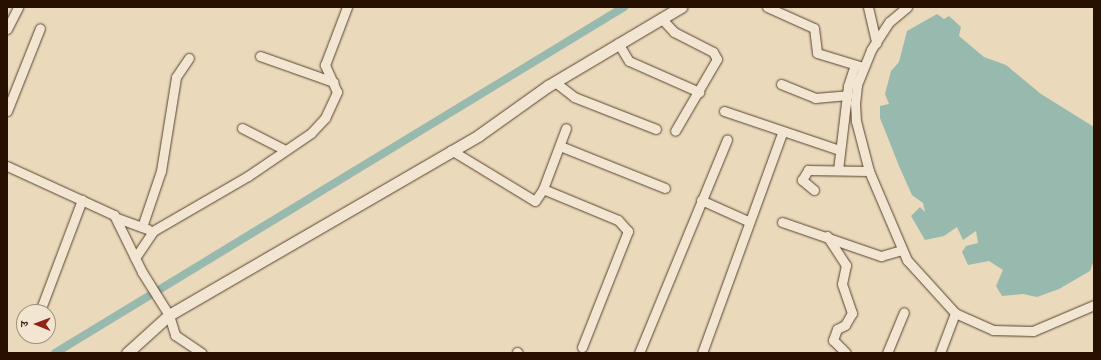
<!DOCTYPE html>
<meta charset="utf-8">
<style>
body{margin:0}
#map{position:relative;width:1101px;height:360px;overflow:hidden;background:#ebd9bb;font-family:Cardo,"Noto Serif Devanagari",serif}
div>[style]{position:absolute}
.water>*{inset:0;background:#98baae}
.canal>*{height:8px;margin:-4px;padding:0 4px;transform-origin:4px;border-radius:4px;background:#98baae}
.roads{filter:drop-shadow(0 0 1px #58422f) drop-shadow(0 0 1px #58422f)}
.minor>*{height:9px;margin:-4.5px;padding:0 4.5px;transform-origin:4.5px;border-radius:4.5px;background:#f2e6d3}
.tertiary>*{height:11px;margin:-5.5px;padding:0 5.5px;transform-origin:5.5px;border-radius:5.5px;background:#f2e6d3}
span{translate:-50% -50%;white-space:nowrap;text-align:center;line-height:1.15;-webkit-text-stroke:4px #f2e6d3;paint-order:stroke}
.frame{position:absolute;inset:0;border:8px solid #271000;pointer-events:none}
.north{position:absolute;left:16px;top:304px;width:40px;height:40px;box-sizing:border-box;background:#f2e6d3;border:1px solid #a1907f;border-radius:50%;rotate:271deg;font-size:11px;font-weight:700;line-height:16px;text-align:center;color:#271000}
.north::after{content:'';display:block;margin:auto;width:14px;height:18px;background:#8f2418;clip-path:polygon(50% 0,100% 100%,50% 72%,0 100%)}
</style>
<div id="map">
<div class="water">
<div style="clip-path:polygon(937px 14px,944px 19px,949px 16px,961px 27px,959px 36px,984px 57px,1006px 65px,1041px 94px,1094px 127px,1094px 260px,1090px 271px,1059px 289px,1037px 297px,1023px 294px,1002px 296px,996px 286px,1003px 270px,989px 261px,968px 265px,962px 252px,966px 246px,978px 243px,976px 231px,963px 240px,957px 227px,944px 236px,925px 240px,911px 216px,920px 207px,925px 212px,923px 203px,912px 195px,899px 166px,880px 118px,880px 106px,889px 104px,885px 94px,891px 71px,899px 62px,907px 31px)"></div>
</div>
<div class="canal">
<div style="left:55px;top:353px;width:666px;rotate:-31.3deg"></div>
</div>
<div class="roads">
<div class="minor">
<div style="left:767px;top:7px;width:51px;rotate:24.1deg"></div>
<div style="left:814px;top:28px;width:25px;rotate:83deg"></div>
<div style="left:817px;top:53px;width:48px;rotate:16.9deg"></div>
<div style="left:868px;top:7px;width:37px;rotate:77deg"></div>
<div style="left:907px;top:7px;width:23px;rotate:140deg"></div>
<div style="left:889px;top:22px;width:33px;rotate:123deg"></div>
<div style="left:871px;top:50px;width:38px;rotate:112deg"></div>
<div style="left:857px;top:85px;width:18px;rotate:96deg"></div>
<div style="left:855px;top:103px;width:18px;rotate:87deg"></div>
<div style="left:856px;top:121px;width:52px;rotate:75.4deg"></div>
<div style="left:869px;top:171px;width:97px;rotate:66.9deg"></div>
<div style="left:907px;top:260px;width:72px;rotate:47.8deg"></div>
<div style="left:955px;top:313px;width:42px;rotate:24.1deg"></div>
<div style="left:993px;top:330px;width:40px;rotate:1.4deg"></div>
<div style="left:1033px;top:331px;width:66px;rotate:-23.1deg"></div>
<div style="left:661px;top:18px;width:19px;rotate:47deg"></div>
<div style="left:674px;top:32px;width:44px;rotate:27.1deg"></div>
<div style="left:713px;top:52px;width:8px;rotate:60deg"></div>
<div style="left:717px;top:59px;width:83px;rotate:120.3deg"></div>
<div style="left:7px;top:29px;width:25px;rotate:-63deg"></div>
<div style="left:618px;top:43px;width:21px;rotate:59deg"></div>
<div style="left:629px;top:61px;width:77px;rotate:23.9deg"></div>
<div style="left:260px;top:56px;width:78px;rotate:19.4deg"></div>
<div style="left:555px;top:82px;width:24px;rotate:38deg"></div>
<div style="left:574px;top:97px;width:88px;rotate:21.3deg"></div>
<div style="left:781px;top:84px;width:37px;rotate:22deg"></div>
<div style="left:815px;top:98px;width:33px;rotate:-5deg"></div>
<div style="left:7px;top:111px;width:89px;rotate:-68.3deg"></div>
<div style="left:724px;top:111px;width:121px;rotate:18.7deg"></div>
<div style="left:242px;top:128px;width:48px;rotate:27.1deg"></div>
<div style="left:560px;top:146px;width:113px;rotate:21.8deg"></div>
<div style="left:451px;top:150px;width:98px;rotate:31.3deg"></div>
<div style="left:535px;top:201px;width:14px;rotate:-56deg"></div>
<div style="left:543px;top:189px;width:65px;rotate:-69.3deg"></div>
<div style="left:7px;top:166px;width:118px;rotate:24.6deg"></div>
<div style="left:114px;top:215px;width:64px;rotate:63.8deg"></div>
<div style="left:142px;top:272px;width:51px;rotate:57.9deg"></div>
<div style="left:169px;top:315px;width:21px;rotate:73deg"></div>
<div style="left:175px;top:335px;width:32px;rotate:34deg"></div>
<div style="left:838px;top:170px;width:85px;rotate:-83.2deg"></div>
<div style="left:848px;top:86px;width:22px;rotate:-72deg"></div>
<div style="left:543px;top:189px;width:81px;rotate:22.5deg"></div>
<div style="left:618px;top:220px;width:15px;rotate:48deg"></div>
<div style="left:628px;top:231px;width:125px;rotate:111.6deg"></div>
<div style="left:814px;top:190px;width:16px;rotate:-140deg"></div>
<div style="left:802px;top:180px;width:12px;rotate:-59deg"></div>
<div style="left:808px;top:170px;width:61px;rotate:0.9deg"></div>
<div style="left:701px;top:200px;width:51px;rotate:24.1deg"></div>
<div style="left:117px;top:218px;width:33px;rotate:20deg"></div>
<div style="left:782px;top:222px;width:105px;rotate:19deg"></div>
<div style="left:881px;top:256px;width:22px;rotate:-16deg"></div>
<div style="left:142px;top:227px;width:59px;rotate:-71.3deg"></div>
<div style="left:161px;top:171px;width:95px;rotate:-80.9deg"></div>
<div style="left:176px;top:77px;width:23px;rotate:-56deg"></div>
<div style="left:827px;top:236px;width:35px;rotate:57deg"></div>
<div style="left:846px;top:265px;width:19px;rotate:102deg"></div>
<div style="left:842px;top:284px;width:31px;rotate:71deg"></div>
<div style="left:852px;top:313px;width:14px;rotate:120deg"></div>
<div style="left:845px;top:325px;width:9px;rotate:153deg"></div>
<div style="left:837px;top:329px;width:12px;rotate:110deg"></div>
<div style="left:833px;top:340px;width:18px;rotate:45deg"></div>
<div style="left:135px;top:258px;width:32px;rotate:-56deg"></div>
<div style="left:153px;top:231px;width:110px;rotate:-30.1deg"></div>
<div style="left:248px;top:176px;width:76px;rotate:-34.3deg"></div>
<div style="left:311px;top:133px;width:21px;rotate:-47deg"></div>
<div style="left:325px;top:118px;width:29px;rotate:-65deg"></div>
<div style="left:337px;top:92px;width:30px;rotate:-114deg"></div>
<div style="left:325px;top:65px;width:62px;rotate:-69.2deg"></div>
<div style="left:40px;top:311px;width:119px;rotate:-69.3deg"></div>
<div style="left:517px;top:352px;width:1px;rotate:45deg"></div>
<div style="left:639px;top:353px;width:231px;rotate:-67.6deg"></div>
<div style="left:702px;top:353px;width:236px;rotate:-70deg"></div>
<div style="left:887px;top:353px;width:44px;rotate:-67.5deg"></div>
<div style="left:940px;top:353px;width:43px;rotate:-69.4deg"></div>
</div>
<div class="tertiary">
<div style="left:127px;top:353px;width:57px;rotate:-42.1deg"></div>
<div style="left:169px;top:315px;width:358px;rotate:-30.1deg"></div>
<div style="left:479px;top:135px;width:85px;rotate:-35.4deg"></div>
<div style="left:548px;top:86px;width:155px;rotate:-30.7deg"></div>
</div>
</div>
<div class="frame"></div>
<div class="north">उ</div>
</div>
